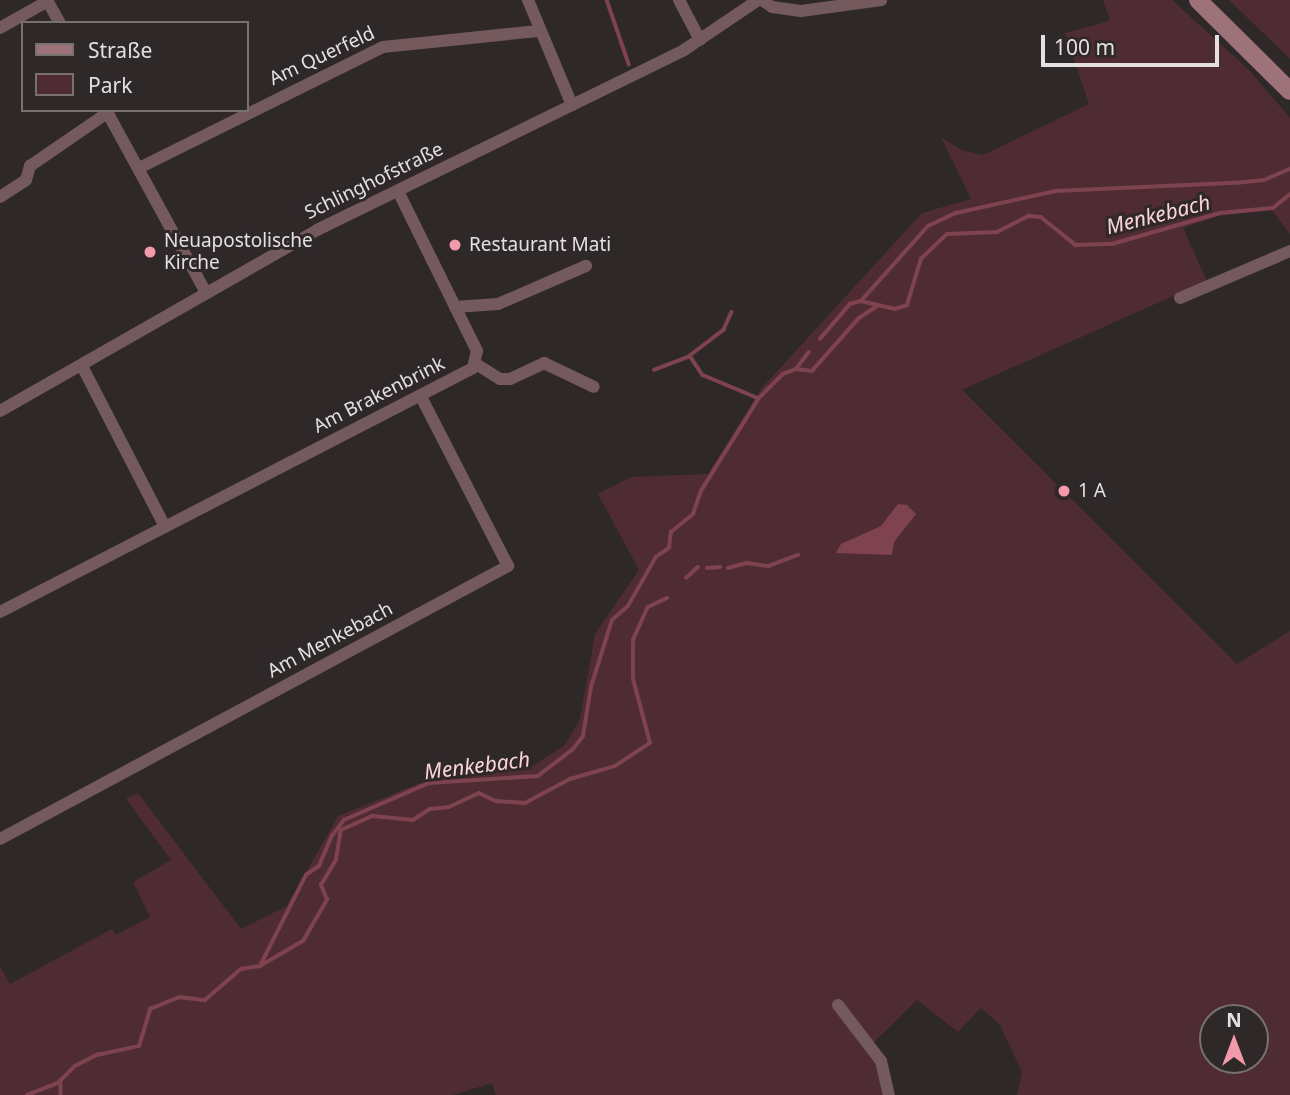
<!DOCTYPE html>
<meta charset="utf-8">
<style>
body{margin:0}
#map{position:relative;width:1290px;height:1095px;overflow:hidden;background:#2f2829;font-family:"Noto Sans",sans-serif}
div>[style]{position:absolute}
.green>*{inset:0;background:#4f2c33}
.water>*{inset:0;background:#7e434f}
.stream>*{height:3.5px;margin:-1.75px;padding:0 1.75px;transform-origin:1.75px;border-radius:1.75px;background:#7e434f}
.street>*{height:12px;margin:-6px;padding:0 6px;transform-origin:6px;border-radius:6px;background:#74595d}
.secondary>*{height:18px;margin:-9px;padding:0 9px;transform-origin:9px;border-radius:9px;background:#9d7279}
.dots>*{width:19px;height:19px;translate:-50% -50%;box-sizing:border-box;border:4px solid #2f2829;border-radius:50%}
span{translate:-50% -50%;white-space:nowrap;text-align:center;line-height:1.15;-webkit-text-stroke:6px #2f2829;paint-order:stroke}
.street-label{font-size:19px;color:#e4dfe0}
.poi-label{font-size:19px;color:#e4dfe0}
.left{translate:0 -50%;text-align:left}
.water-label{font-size:21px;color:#fbd4da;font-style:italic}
.legend{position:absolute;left:21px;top:21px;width:228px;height:91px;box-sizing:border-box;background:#2f2829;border:2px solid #777172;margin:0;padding:9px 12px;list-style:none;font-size:21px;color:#e4dfe0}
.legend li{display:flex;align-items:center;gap:14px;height:35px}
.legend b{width:35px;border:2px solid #777172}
.north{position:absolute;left:1199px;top:1004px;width:70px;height:70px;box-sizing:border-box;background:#2f2829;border:2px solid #777172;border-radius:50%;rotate:0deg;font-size:19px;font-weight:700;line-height:28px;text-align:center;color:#e4dfe0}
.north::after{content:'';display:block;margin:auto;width:24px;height:32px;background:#f39aaa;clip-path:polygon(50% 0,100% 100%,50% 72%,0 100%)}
.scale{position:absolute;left:1041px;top:35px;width:178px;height:32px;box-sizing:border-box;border:4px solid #e4dfe0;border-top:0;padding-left:9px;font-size:21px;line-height:24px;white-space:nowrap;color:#e4dfe0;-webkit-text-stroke:5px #2f2829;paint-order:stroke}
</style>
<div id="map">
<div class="green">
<div style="clip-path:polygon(evenodd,1103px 0,1172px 0,1249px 70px,1290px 118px,1290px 234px,1272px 210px,1219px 216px,1183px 228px,1207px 281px,962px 390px,1237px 664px,1290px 631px,1290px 1095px,1017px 1095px,1022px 1072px,1000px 1025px,981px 1008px,958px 1032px,917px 1000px,872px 1044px,886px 1095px,496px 1095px,492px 1083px,453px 1095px,0 1095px,0 967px,10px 984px,112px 929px,116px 935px,150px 917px,133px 882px,171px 860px,126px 799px,138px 793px,241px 929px,287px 906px,338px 816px,433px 778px,528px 769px,565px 745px,580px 719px,595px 634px,639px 570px,598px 494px,631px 477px,708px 474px,762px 388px,922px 213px,971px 199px,941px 137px,961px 150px,983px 155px,1089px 104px,1065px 33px,1110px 21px,1103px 0,1213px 1018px,1255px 1018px,1255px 1060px,1213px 1060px,1213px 1018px)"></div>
<div style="clip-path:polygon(1229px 0,1290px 0,1290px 59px,1288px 57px)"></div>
</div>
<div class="water">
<div style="clip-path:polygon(898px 504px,907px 505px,916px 514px,894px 542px,892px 555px,836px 553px,841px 544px,881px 526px)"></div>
</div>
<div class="stream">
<div style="left:607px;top:0;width:68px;rotate:71deg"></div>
<div style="left:861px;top:301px;width:101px;rotate:-48.2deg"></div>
<div style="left:928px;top:226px;width:31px;rotate:-25deg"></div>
<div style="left:956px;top:213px;width:102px;rotate:-12.4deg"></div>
<div style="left:1056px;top:191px;width:179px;rotate:-2.6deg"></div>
<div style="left:1235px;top:183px;width:29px;rotate:-6deg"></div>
<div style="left:1264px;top:180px;width:28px;rotate:-23deg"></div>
<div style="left:732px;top:312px;width:20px;rotate:114deg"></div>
<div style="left:724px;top:330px;width:43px;rotate:142.6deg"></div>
<div style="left:690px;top:356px;width:23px;rotate:56deg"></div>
<div style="left:703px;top:375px;width:60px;rotate:22.7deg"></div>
<div style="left:820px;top:339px;width:46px;rotate:-49.4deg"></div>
<div style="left:850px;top:304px;width:11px;rotate:-15deg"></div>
<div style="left:861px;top:301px;width:35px;rotate:13deg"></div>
<div style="left:895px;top:309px;width:13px;rotate:-18deg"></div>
<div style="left:907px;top:305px;width:48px;rotate:-73.1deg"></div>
<div style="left:921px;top:259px;width:36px;rotate:-44deg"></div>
<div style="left:947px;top:234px;width:50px;rotate:-2.3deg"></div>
<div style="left:997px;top:232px;width:36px;rotate:-27deg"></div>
<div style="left:1029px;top:216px;width:12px;rotate:5deg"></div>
<div style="left:1041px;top:217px;width:45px;rotate:38.7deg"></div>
<div style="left:1076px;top:245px;width:36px;rotate:-2deg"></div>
<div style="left:1112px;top:244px;width:112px;rotate:-16deg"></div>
<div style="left:1220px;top:213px;width:53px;rotate:-5.4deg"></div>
<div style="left:1273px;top:208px;width:22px;rotate:-39deg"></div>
<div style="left:796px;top:369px;width:16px;rotate:7deg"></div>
<div style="left:812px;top:371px;width:71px;rotate:-48.4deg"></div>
<div style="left:859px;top:318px;width:20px;rotate:-33deg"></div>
<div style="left:654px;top:370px;width:39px;rotate:-21deg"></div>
<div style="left:707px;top:568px;width:13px;rotate:-4deg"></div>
<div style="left:728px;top:568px;width:20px;rotate:-15deg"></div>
<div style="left:747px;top:563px;width:22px;rotate:8deg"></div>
<div style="left:769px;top:566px;width:31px;rotate:-21deg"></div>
<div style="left:686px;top:578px;width:16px;rotate:-43deg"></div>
<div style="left:260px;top:966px;width:50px;rotate:-30.2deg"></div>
<div style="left:303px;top:941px;width:48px;rotate:-59.7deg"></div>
<div style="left:327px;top:900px;width:16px;rotate:-112deg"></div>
<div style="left:321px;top:885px;width:29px;rotate:-59deg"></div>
<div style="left:336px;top:860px;width:30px;rotate:-81deg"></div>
<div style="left:341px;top:830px;width:35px;rotate:-24deg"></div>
<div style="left:373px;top:816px;width:40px;rotate:5.7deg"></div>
<div style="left:413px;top:820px;width:20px;rotate:-33deg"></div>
<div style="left:430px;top:809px;width:19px;rotate:-6deg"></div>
<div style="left:449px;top:807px;width:33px;rotate:-25deg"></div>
<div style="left:479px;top:793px;width:19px;rotate:25deg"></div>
<div style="left:496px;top:801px;width:29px;rotate:4deg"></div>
<div style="left:525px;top:803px;width:51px;rotate:-28.1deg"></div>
<div style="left:570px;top:779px;width:47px;rotate:-16.1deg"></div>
<div style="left:615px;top:766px;width:42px;rotate:-33.3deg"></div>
<div style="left:650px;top:743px;width:66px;rotate:-104.9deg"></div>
<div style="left:633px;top:679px;width:39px;rotate:-90deg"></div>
<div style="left:633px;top:640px;width:36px;rotate:-66deg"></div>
<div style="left:648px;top:607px;width:21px;rotate:-25deg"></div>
<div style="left:61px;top:1080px;width:15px;rotate:90deg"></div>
<div style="left:27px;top:1095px;width:33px;rotate:-21deg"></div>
<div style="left:58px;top:1083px;width:24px;rotate:-45deg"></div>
<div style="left:75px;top:1066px;width:25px;rotate:-27deg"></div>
<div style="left:97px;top:1055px;width:43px;rotate:-12.1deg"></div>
<div style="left:139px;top:1046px;width:39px;rotate:-73deg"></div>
<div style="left:150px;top:1009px;width:31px;rotate:-22deg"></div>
<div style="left:179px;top:997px;width:26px;rotate:7deg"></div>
<div style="left:205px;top:1000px;width:48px;rotate:-40.7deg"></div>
<div style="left:241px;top:969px;width:19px;rotate:-9deg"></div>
<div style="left:260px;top:966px;width:102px;rotate:-63.2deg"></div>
<div style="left:306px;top:875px;width:16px;rotate:-35deg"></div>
<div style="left:319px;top:866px;width:33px;rotate:-67deg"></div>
<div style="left:332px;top:836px;width:20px;rotate:-53deg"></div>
<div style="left:344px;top:820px;width:93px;rotate:-23.5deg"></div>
<div style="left:429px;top:783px;width:109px;rotate:-3.7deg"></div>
<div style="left:538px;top:776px;width:44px;rotate:-37.6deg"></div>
<div style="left:573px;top:749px;width:16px;rotate:-52deg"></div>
<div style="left:583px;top:736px;width:50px;rotate:-80.7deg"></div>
<div style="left:591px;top:687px;width:70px;rotate:-72.6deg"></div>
<div style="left:612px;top:620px;width:21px;rotate:-41deg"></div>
<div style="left:628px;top:606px;width:56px;rotate:-60.3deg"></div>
<div style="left:656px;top:557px;width:16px;rotate:-35deg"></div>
<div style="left:669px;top:548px;width:16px;rotate:-83deg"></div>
<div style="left:671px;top:532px;width:28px;rotate:-39deg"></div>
<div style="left:693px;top:514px;width:24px;rotate:-71deg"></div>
<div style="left:701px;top:491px;width:110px;rotate:-58.1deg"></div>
<div style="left:759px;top:398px;width:34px;rotate:-45deg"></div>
<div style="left:783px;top:374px;width:14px;rotate:-21deg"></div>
<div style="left:796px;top:369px;width:21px;rotate:-53deg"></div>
</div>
<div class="street">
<div style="left:47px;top:0;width:26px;rotate:61deg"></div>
<div style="left:528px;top:0;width:114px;rotate:67.3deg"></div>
<div style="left:679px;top:0;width:45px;rotate:62.3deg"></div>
<div style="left:762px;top:0;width:12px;rotate:35deg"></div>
<div style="left:772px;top:7px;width:29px;rotate:8deg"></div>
<div style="left:801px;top:11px;width:81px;rotate:-7.8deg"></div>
<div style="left:0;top:28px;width:55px;rotate:-29.4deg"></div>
<div style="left:106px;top:110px;width:209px;rotate:61.3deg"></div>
<div style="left:139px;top:168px;width:272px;rotate:-26.4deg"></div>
<div style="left:383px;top:47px;width:156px;rotate:-5.9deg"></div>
<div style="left:0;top:197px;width:31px;rotate:-33deg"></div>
<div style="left:26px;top:180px;width:15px;rotate:-74deg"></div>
<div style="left:30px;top:166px;width:93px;rotate:-34.5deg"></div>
<div style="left:1180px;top:298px;width:120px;rotate:-23.1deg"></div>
<div style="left:455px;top:307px;width:43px;rotate:-4deg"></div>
<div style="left:498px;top:304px;width:96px;rotate:-23.4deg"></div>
<div style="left:476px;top:364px;width:28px;rotate:32deg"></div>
<div style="left:500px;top:379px;width:10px"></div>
<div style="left:510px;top:379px;width:38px;rotate:-25deg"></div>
<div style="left:544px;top:363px;width:55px;rotate:25.6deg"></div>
<div style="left:82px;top:366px;width:181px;rotate:62.7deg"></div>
<div style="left:0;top:411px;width:365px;rotate:-29.7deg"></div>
<div style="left:317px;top:230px;width:409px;rotate:-26.1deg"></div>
<div style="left:684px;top:50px;width:89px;rotate:-34deg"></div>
<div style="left:0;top:612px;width:532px;rotate:-27.29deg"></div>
<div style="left:473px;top:368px;width:17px;rotate:-77deg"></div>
<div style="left:477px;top:351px;width:178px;rotate:-116.3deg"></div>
<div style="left:0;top:839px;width:577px;rotate:-28.25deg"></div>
<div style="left:508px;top:566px;width:192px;rotate:-117.2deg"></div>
<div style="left:838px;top:1005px;width:71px;rotate:52.5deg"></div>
<div style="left:881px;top:1061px;width:35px;rotate:77deg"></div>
</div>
<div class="secondary">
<div style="left:1198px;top:0;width:129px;rotate:44.7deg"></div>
</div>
<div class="dots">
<div style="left:455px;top:245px;background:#f39aaa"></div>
<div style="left:150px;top:252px;background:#f39aaa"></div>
<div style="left:1064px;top:491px;background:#f39aaa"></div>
</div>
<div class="street-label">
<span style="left:322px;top:56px;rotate:-25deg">Am Querfeld</span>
<span style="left:374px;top:181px;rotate:-26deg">Schlinghofstraße</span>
<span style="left:379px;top:395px;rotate:-27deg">Am Brakenbrink</span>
<span style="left:330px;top:640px;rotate:-28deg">Am Menkebach</span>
</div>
<div class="poi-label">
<span class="left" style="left:164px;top:252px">Neuapostolische<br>Kirche</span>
<span class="left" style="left:469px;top:245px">Restaurant Mati</span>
<span class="left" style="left:1078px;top:491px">1 A</span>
</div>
<div class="water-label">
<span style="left:1158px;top:214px;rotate:-14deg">Menkebach</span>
<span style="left:477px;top:765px;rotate:-7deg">Menkebach</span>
</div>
<ul class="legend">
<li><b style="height:9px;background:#9d7279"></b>Straße</li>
<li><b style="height:19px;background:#4f2c33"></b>Park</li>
</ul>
<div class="north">N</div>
<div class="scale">100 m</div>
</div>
